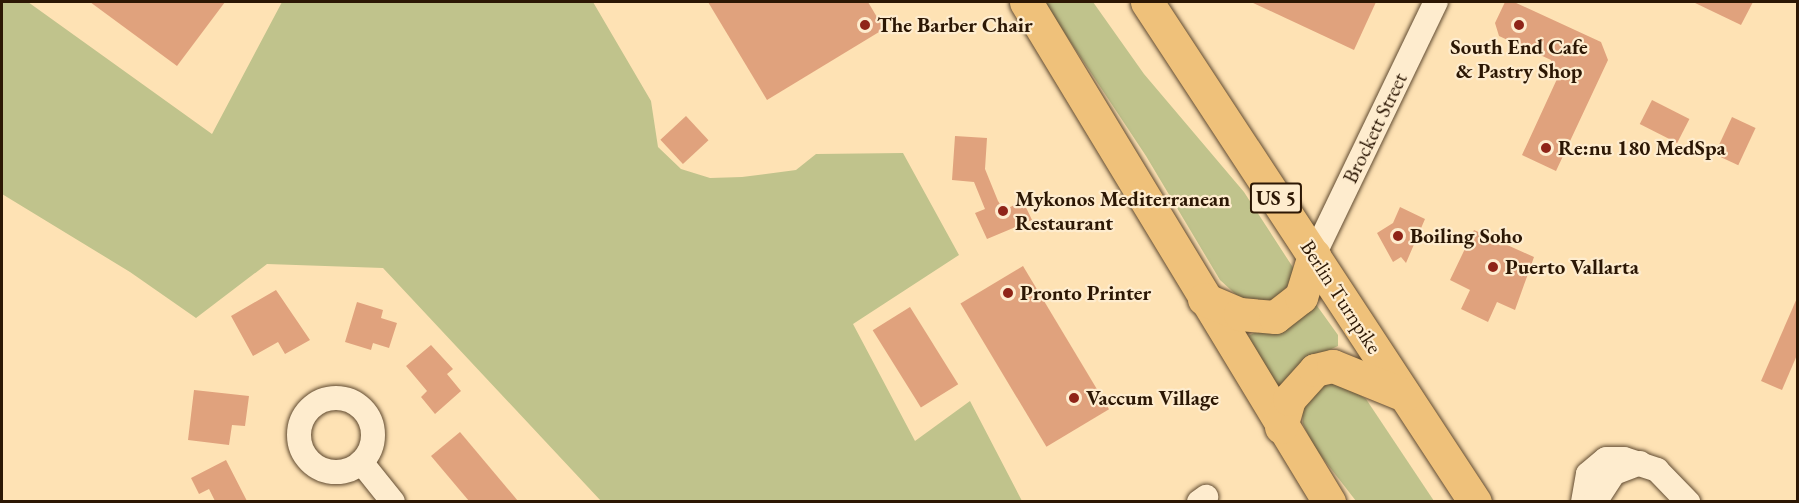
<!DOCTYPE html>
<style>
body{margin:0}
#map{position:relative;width:1799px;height:503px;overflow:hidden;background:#fee2b4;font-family:"EB Garamond",serif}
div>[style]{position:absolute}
.green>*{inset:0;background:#c0c38c}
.building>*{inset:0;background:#e0a27d;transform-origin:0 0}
.roads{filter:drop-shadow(0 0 2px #604a30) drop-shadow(0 0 2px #604a30)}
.minor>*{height:24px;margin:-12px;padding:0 12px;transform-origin:12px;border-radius:12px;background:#feecce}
.minor>.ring{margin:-12px;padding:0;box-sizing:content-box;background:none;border:24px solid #feecce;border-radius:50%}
.highway>*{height:33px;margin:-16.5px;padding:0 16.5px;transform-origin:16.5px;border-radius:16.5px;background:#efc17a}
.dots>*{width:16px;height:16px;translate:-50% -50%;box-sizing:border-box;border:3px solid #feecce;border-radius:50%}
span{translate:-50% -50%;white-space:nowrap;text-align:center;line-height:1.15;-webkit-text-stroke:4.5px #feecce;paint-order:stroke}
.shield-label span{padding:2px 4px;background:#feecce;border:2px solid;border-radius:4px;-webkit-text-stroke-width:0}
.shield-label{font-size:20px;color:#2c1704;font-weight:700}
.poi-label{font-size:21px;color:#2c1704;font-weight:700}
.left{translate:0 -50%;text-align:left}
.street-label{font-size:21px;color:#2c1704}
.frame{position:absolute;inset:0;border:3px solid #2c1704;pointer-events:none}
</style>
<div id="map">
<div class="green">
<div style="clip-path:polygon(2px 2px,28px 2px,212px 134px,282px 2px,593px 2px,651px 101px,658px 147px,681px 169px,710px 178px,742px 177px,796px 170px,816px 154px,903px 153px,959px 255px,853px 324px,915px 441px,970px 401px,1022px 501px,601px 501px,383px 268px,267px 264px,196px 318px,130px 272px,2px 194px)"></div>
<div style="clip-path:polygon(1044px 2px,1093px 2px,1144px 74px,1244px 192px,1294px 269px,1294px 277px,1277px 300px,1243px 301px,1220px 280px,1146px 156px)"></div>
<div style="clip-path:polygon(1315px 303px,1338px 335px,1338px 346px,1314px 357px,1277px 388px,1248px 336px)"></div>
<div style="clip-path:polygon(1336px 380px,1366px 399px,1434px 501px,1356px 501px,1314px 447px,1303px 424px,1302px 412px,1313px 387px)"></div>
</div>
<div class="building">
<div style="clip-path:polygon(90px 2px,225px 2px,177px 66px)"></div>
<div style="clip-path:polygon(708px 2px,868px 2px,884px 29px,767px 100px)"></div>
<div style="clip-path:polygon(1251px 2px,1376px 2px,1354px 50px)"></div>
<div style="clip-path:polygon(1505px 2px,1514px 2px,1601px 42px,1608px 60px,1556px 171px,1522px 155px,1557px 79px,1551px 60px,1499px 36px,1495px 23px)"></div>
<div style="clip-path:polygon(1693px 2px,1753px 2px,1741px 25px)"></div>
<div style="left:1652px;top:100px;width:42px;height:27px;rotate:27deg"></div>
<div style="left:686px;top:116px;width:33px;height:35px;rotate:47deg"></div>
<div style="left:1732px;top:117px;width:26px;height:41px;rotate:25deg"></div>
<div style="clip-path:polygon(955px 136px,987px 138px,985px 169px,998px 201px,1004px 210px,1023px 201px,1032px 220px,987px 239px,975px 213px,985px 209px,974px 182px,952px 180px)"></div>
<div style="clip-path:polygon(1400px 207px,1425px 219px,1406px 263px,1401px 257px,1393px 262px,1377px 233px,1393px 223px)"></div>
<div style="clip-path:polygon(1474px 230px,1534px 257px,1515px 310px,1497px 302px,1488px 322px,1461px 309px,1470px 290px,1450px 280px)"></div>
<div style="left:1023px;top:266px;width:167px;height:73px;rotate:59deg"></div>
<div style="clip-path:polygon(276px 290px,310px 340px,285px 354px,278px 342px,253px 356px,231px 316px)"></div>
<div style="clip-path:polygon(1797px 298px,1797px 355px,1782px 390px,1761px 381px)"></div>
<div style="clip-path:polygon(357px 302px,383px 310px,381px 318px,397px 323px,389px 348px,373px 343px,371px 350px,345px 342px)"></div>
<div style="left:910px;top:307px;width:91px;height:44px;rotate:58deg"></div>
<div style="clip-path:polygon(431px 345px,453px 369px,447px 374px,461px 391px,435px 414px,421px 397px,427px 391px,406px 366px)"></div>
<div style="clip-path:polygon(194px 390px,249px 396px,245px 426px,232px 425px,229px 445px,188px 440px)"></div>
<div style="clip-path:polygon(460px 432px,518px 501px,469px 501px,431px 456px)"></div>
<div style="clip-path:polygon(226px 460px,247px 501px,215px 501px,209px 489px,199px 494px,191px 478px)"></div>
</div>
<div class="roads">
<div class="minor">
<div style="left:1314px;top:255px;width:281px;rotate:-64.3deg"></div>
<div class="ring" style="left:299px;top:398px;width:50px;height:50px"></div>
<div style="left:361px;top:462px;width:51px;rotate:51.3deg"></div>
<div style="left:1199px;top:502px;width:9px;rotate:-36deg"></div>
<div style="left:1583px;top:502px;width:28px;rotate:-80deg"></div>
<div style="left:1588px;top:474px;width:23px;rotate:-40deg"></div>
<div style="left:1606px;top:459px;width:18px"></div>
<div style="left:1624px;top:459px;width:35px;rotate:18deg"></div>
<div style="left:1657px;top:470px;width:45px;rotate:45.9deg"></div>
<div style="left:1595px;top:502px;width:35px;rotate:-57deg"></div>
<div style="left:1614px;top:473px;width:28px;rotate:-21deg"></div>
</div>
<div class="highway">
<div style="left:1026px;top:2px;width:585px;rotate:58.78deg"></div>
<div style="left:1147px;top:2px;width:598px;rotate:56.74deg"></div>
<div style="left:1204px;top:299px;width:39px;rotate:23deg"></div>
<div style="left:1240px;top:314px;width:35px;rotate:5deg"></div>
<div style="left:1275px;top:317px;width:33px;rotate:-38deg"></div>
<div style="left:1301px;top:297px;width:44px;rotate:-72.8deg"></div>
<div style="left:1281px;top:427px;width:29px;rotate:-74deg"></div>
<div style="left:1289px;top:399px;width:39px;rotate:-48deg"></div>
<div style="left:1315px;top:370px;width:18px;rotate:-13deg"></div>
<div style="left:1333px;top:366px;width:77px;rotate:22.2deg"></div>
</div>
</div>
<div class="dots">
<div style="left:865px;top:25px;background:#8f2418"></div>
<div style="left:1519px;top:25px;background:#8f2418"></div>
<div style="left:1546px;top:148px;background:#8f2418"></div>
<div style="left:1003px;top:211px;background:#8f2418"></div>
<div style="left:1398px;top:236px;background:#8f2418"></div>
<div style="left:1493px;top:267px;background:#8f2418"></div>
<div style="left:1008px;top:293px;background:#8f2418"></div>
<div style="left:1074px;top:398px;background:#8f2418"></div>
</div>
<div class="shield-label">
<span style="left:1276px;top:198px">US 5</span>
</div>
<div class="poi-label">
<span class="left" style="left:877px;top:25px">The Barber Chair</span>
<span style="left:1519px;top:59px">South End Cafe<br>&amp; Pastry Shop</span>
<span class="left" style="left:1558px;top:148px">Re:nu 180 MedSpa</span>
<span class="left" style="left:1015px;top:211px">Mykonos Mediterranean<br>Restaurant</span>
<span class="left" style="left:1410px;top:236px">Boiling Soho</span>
<span class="left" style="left:1505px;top:267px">Puerto Vallarta</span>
<span class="left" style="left:1020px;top:293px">Pronto Printer</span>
<span class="left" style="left:1086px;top:398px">Vaccum Village</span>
</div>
<div class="street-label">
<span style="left:1375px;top:128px;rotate:-64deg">Brockett Street</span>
<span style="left:1341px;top:297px;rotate:57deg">Berlin Turnpike</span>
</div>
<div class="frame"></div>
</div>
